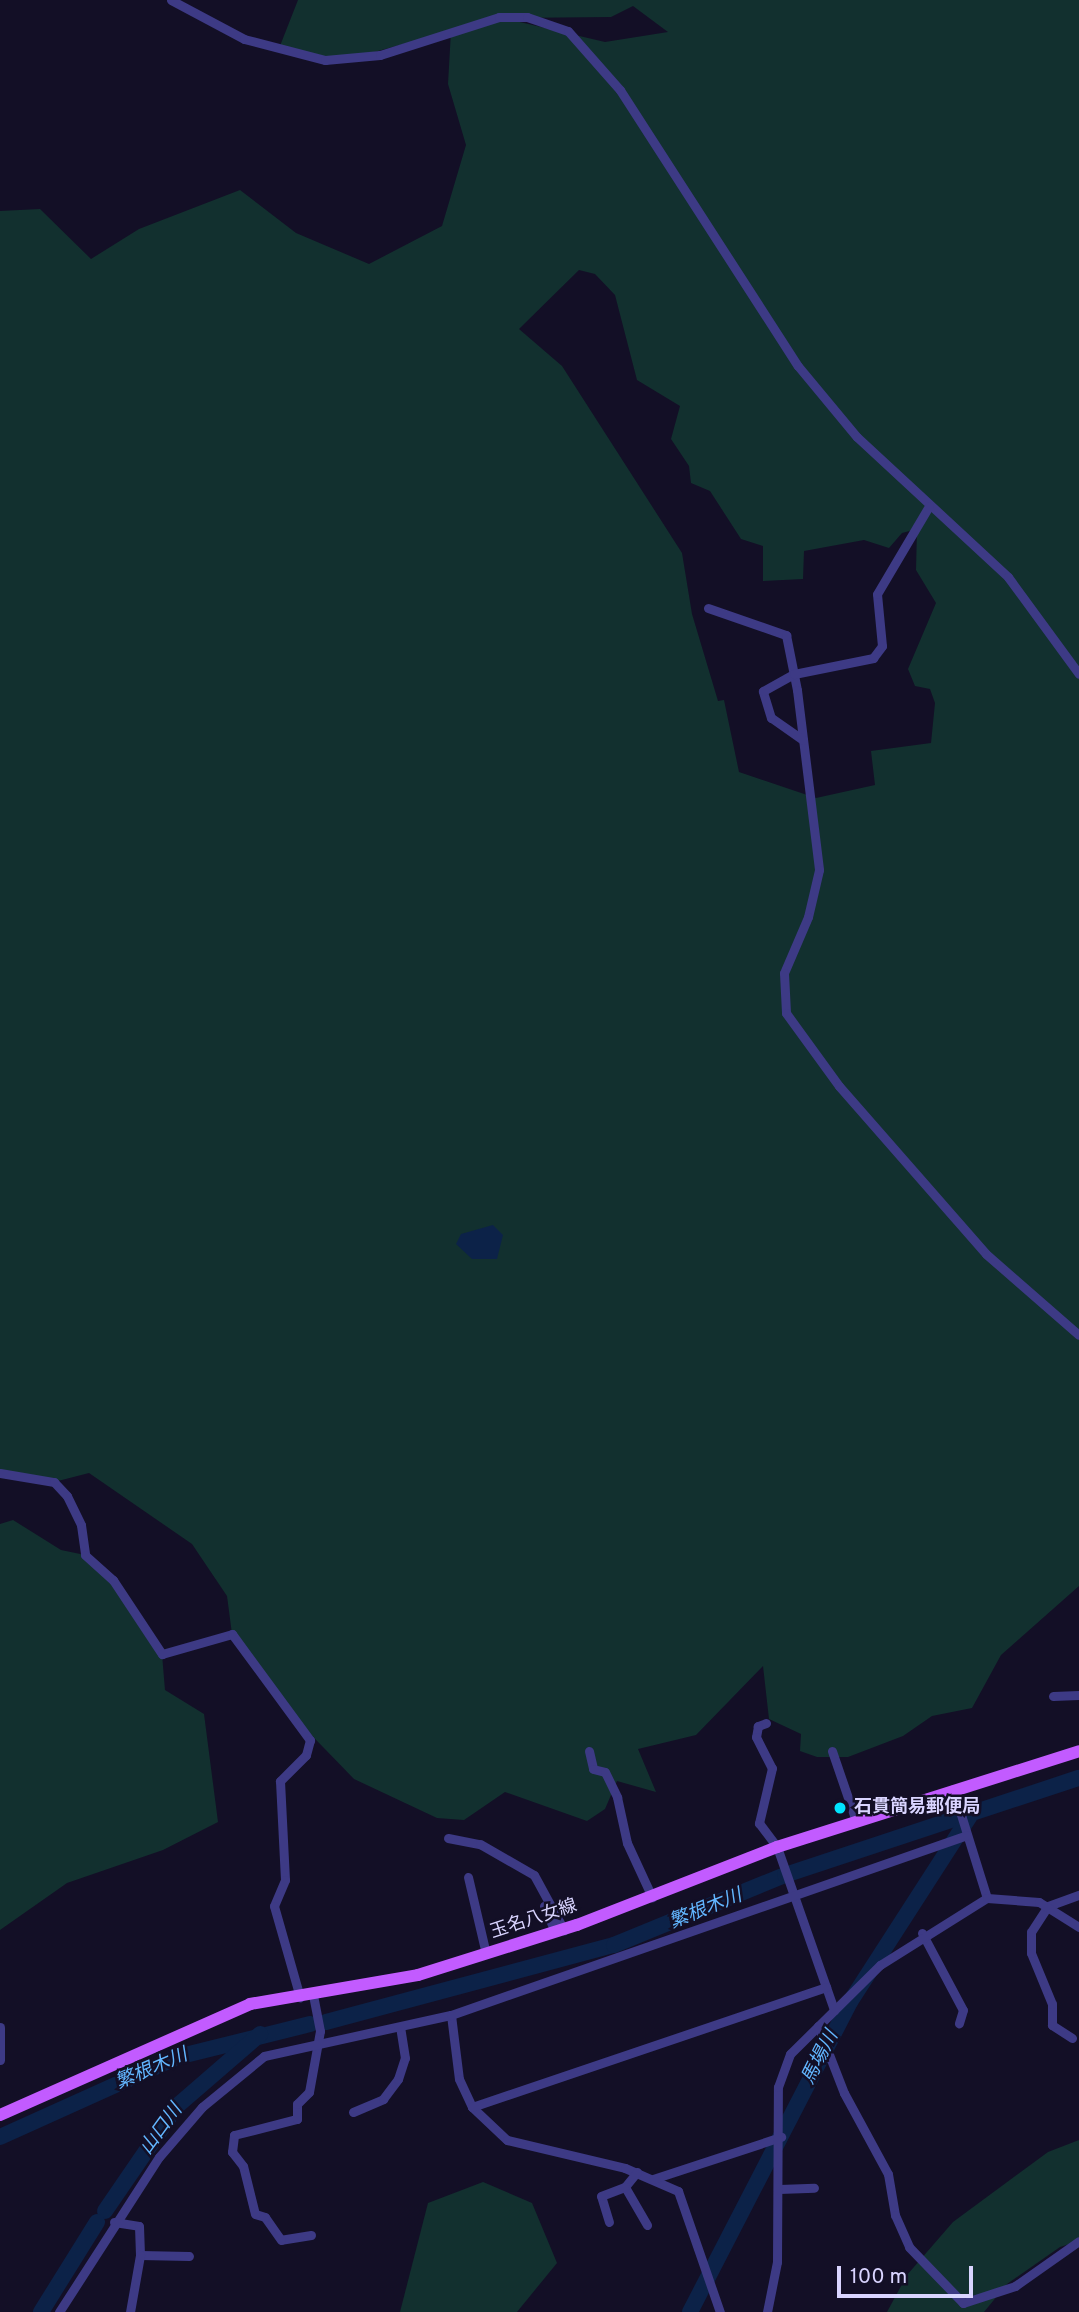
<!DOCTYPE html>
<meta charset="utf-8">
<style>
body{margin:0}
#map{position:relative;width:1079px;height:2312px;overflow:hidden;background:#130f26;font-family:Overpass,"Noto Sans JP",sans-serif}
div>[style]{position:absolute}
.green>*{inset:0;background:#12302f}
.water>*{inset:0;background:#0c2248}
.river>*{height:16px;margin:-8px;padding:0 8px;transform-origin:8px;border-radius:8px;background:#0c2248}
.minor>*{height:9px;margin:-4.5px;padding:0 4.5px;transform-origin:4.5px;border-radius:4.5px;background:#3d3a85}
.major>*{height:12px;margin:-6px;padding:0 6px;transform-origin:6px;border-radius:6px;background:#c25bff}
.dots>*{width:19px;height:19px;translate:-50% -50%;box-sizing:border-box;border:4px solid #130f26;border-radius:50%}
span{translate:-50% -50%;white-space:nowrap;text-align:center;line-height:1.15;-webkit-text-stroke:5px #130f26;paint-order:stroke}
.poi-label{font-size:18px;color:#d9d4ff;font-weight:700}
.left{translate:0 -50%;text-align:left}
.street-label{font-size:18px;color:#d9d4ff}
.water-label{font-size:19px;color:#62b6ff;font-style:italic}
.scale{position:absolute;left:837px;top:2266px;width:136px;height:32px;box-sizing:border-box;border:4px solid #d9d4ff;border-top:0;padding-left:9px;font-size:21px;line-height:24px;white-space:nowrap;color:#d9d4ff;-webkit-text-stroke:5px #130f26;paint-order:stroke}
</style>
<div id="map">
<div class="green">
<div style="clip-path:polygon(evenodd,298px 0,1079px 0,1079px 1586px,1001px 1655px,972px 1708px,932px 1716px,903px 1736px,848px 1757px,817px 1757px,800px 1751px,801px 1734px,769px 1719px,763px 1666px,696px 1735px,638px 1749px,656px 1792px,617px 1781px,605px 1809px,587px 1821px,505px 1792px,464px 1820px,437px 1818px,354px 1779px,290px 1713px,232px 1634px,227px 1596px,192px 1544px,89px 1473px,54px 1482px,0 1472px,0 211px,40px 209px,91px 259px,139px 229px,240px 190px,296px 233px,369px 264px,442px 226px,466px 145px,448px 84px,451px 31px,345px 60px,278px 51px,298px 0,633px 6px,668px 32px,605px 42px,503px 18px,611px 17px,633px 6px,298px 0,579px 270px,595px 274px,615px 295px,637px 380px,680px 406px,671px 439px,689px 466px,691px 483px,710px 491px,741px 539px,763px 546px,763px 581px,803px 579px,804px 551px,864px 540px,889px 548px,902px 533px,917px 529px,916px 570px,936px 603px,908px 669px,915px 686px,930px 689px,935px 703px,931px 743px,871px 751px,875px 785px,816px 798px,739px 772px,724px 700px,718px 701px,692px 614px,682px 553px,562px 366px,519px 329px,579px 270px)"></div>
<div style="clip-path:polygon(13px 1520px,61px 1550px,85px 1555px,113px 1580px,162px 1654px,165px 1690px,204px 1714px,218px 1822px,163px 1850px,67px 1883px,0 1930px,0 1524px)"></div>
<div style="clip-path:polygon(1079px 2140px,1079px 2241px,1060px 2247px,1007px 2284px,984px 2312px,887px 2312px,907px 2275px,953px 2222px,1048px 2152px)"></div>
<div style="clip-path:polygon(483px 2182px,532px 2203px,557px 2263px,517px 2312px,400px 2312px,428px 2203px)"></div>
</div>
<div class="water">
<div style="clip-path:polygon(493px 1225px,503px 1235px,497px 1259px,472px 1259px,456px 1244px,461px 1234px)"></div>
</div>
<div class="river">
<div style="left:326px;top:2022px;width:298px;rotate:-15deg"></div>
<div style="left:614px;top:1945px;width:185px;rotate:-22.3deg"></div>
<div style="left:785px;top:1875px;width:310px;rotate:-18.3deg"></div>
<div style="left:0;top:2137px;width:194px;rotate:-24.3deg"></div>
<div style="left:177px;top:2057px;width:137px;rotate:-13.9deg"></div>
<div style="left:105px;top:2211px;width:127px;rotate:-55.6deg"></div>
<div style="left:177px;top:2106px;width:110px;rotate:-40.9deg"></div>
<div style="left:41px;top:2312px;width:106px;rotate:-58.1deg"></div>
<div style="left:690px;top:2312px;width:349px;rotate:-62.7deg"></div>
<div style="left:850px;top:2002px;width:224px;rotate:-57.2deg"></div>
</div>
<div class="minor">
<div style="left:171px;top:0;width:83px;rotate:28.1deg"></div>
<div style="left:244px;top:39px;width:84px;rotate:14.5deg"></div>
<div style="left:325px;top:60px;width:55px;rotate:-5.2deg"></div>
<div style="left:380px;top:55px;width:125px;rotate:-17.7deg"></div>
<div style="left:499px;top:17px;width:28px"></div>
<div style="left:527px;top:17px;width:43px;rotate:18.9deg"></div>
<div style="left:568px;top:31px;width:79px;rotate:48.6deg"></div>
<div style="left:620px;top:90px;width:328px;rotate:57.2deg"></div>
<div style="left:798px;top:366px;width:92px;rotate:50.3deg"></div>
<div style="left:857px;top:437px;width:206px;rotate:42.8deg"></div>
<div style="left:1008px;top:577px;width:120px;rotate:53.8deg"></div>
<div style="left:708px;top:608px;width:83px;rotate:19.1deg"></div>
<div style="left:786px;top:635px;width:56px;rotate:78.7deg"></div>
<div style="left:797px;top:690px;width:181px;rotate:83deg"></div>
<div style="left:819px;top:870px;width:48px;rotate:103.2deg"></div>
<div style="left:808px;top:917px;width:61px;rotate:113.2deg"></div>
<div style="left:784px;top:973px;width:40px;rotate:87.1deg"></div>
<div style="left:786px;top:1013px;width:90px;rotate:54deg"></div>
<div style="left:839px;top:1086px;width:223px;rotate:48.8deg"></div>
<div style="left:986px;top:1254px;width:123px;rotate:41.1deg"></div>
<div style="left:803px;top:740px;width:39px;rotate:-145deg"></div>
<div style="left:771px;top:718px;width:28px;rotate:-107deg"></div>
<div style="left:763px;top:691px;width:35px;rotate:-29deg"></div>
<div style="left:794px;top:674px;width:81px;rotate:-11.4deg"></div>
<div style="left:873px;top:658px;width:15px;rotate:-53deg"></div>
<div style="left:882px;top:646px;width:52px;rotate:-95.5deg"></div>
<div style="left:877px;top:594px;width:102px;rotate:-59.4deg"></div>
<div style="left:0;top:1473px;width:55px;rotate:9.5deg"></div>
<div style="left:54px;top:1482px;width:19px;rotate:47deg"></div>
<div style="left:67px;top:1496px;width:32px;rotate:64deg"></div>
<div style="left:81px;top:1525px;width:30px;rotate:82deg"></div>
<div style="left:85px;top:1555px;width:38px;rotate:42deg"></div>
<div style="left:113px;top:1580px;width:89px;rotate:56.5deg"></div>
<div style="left:162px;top:1654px;width:73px;rotate:-15.9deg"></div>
<div style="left:232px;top:1634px;width:132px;rotate:53.7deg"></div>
<div style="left:310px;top:1740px;width:16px;rotate:105deg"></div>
<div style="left:306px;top:1755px;width:37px;rotate:135deg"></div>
<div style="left:280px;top:1781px;width:99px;rotate:87.1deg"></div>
<div style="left:285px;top:1880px;width:28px;rotate:113deg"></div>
<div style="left:274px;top:1906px;width:95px;rotate:74.1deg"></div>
<div style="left:1053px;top:1696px;width:26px;rotate:-2deg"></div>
<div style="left:766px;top:1723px;width:9px;rotate:159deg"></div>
<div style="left:758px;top:1726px;width:11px;rotate:100deg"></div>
<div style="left:756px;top:1737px;width:35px;rotate:63deg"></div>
<div style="left:772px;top:1768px;width:57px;rotate:103.3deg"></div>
<div style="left:759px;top:1823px;width:30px;rotate:53deg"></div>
<div style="left:777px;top:1847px;width:173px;rotate:70.7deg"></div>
<div style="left:589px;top:1751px;width:18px;rotate:77deg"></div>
<div style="left:593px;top:1769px;width:12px;rotate:14deg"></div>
<div style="left:605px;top:1772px;width:28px;rotate:64deg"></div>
<div style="left:617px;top:1797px;width:47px;rotate:77.7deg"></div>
<div style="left:627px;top:1843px;width:60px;rotate:65.2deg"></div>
<div style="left:832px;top:1751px;width:74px;rotate:71.1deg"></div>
<div style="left:953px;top:1789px;width:114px;rotate:72.7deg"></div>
<div style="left:448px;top:1838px;width:33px;rotate:11deg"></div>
<div style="left:480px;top:1844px;width:62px;rotate:29.9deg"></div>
<div style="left:534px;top:1875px;width:63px;rotate:61.4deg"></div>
<div style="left:468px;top:1877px;width:79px;rotate:76.8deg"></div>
<div style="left:544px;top:1906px;width:28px;rotate:67deg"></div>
<div style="left:922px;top:1933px;width:87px;rotate:62deg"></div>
<div style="left:963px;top:2010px;width:14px;rotate:107deg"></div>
<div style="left:451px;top:2015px;width:64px;rotate:82.9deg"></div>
<div style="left:459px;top:2079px;width:31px;rotate:65deg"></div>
<div style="left:472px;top:2107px;width:48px;rotate:43.3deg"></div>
<div style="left:507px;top:2140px;width:121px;rotate:13.3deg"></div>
<div style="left:625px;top:2168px;width:58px;rotate:23.5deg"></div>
<div style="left:678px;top:2191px;width:128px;rotate:70.9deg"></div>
<div style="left:818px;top:2026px;width:72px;rotate:68.8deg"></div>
<div style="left:844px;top:2093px;width:92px;rotate:61.5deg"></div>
<div style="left:888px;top:2174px;width:42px;rotate:80.3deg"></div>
<div style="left:895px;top:2215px;width:35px;rotate:66deg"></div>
<div style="left:909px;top:2247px;width:78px;rotate:46deg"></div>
<div style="left:963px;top:2303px;width:55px;rotate:-18.1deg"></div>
<div style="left:1015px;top:2286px;width:78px;rotate:-35.1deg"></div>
<div style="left:0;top:2027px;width:33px;rotate:90deg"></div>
<div style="left:1072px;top:2038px;width:24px;rotate:-147deg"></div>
<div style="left:1052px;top:2025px;width:21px;rotate:-90deg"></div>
<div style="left:1052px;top:2004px;width:55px;rotate:-112.4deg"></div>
<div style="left:1031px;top:1953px;width:21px;rotate:-90deg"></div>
<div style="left:1031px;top:1932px;width:31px;rotate:-57deg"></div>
<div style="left:1048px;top:1906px;width:33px;rotate:-20deg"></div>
<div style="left:472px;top:2107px;width:374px;rotate:-18.7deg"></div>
<div style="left:353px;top:2112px;width:33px;rotate:-23deg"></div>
<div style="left:383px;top:2099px;width:25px;rotate:-53deg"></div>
<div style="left:398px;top:2079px;width:22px;rotate:-72deg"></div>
<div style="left:405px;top:2058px;width:30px;rotate:-99deg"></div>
<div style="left:637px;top:2172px;width:19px;rotate:129deg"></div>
<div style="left:625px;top:2187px;width:44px;rotate:59.9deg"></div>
<div style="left:653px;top:2179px;width:135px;rotate:-18.2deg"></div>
<div style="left:779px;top:2189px;width:35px;rotate:-2deg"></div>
<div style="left:114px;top:2222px;width:25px;rotate:9deg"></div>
<div style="left:139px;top:2226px;width:29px;rotate:88deg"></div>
<div style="left:140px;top:2255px;width:49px;rotate:1.2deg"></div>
<div style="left:609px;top:2222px;width:27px;rotate:-107deg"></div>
<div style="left:601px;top:2196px;width:26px;rotate:-21deg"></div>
<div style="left:311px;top:2235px;width:30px;rotate:171deg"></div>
<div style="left:281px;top:2240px;width:28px;rotate:-125deg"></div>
<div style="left:265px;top:2217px;width:10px;rotate:-163deg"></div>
<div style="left:255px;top:2214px;width:49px;rotate:-104deg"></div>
<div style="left:243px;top:2166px;width:18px;rotate:-128deg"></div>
<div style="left:232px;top:2152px;width:17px;rotate:-83deg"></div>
<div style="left:234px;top:2135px;width:65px;rotate:-14.3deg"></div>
<div style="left:297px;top:2119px;width:15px;rotate:-90deg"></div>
<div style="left:297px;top:2104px;width:17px;rotate:-45deg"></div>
<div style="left:309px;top:2092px;width:62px;rotate:-79.8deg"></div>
<div style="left:320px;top:2031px;width:38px;rotate:-101deg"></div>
<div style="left:59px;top:2312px;width:184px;rotate:-57.2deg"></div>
<div style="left:159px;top:2157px;width:66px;rotate:-49.3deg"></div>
<div style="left:202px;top:2107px;width:80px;rotate:-39.4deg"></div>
<div style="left:264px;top:2056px;width:191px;rotate:-12.4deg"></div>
<div style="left:451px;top:2015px;width:546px;rotate:-19.23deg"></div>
<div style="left:130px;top:2312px;width:58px;rotate:-80deg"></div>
<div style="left:767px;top:2312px;width:51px;rotate:-78.7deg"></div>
<div style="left:777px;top:2262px;width:175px;rotate:-89.7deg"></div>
<div style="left:778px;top:2087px;width:35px;rotate:-70deg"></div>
<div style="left:790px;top:2054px;width:127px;rotate:-44.7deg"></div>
<div style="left:880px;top:1965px;width:126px;rotate:-32.1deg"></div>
<div style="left:987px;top:1898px;width:52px;rotate:4.4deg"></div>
<div style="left:1039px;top:1902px;width:47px;rotate:32deg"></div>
</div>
<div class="major">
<div style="left:0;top:2115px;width:274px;rotate:-23.9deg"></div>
<div style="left:250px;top:2004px;width:170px;rotate:-9.8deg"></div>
<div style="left:418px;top:1975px;width:167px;rotate:-17.5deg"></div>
<div style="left:577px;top:1925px;width:215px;rotate:-21.3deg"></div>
<div style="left:777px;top:1847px;width:317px;rotate:-17.6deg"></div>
</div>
<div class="dots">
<div style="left:840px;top:1808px;background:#00e5ff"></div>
</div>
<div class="poi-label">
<span class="left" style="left:854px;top:1808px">石貫簡易郵便局</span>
</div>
<div class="street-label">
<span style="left:534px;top:1920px;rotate:-18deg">玉名八女線</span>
</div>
<div class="water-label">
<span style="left:706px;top:1910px;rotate:-22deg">繁根木川</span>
<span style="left:821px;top:2058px;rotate:-63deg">馬場川</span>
<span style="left:152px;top:2070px;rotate:-23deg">繁根木川</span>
<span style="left:162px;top:2130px;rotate:-54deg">山口川</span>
</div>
<div class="scale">100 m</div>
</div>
